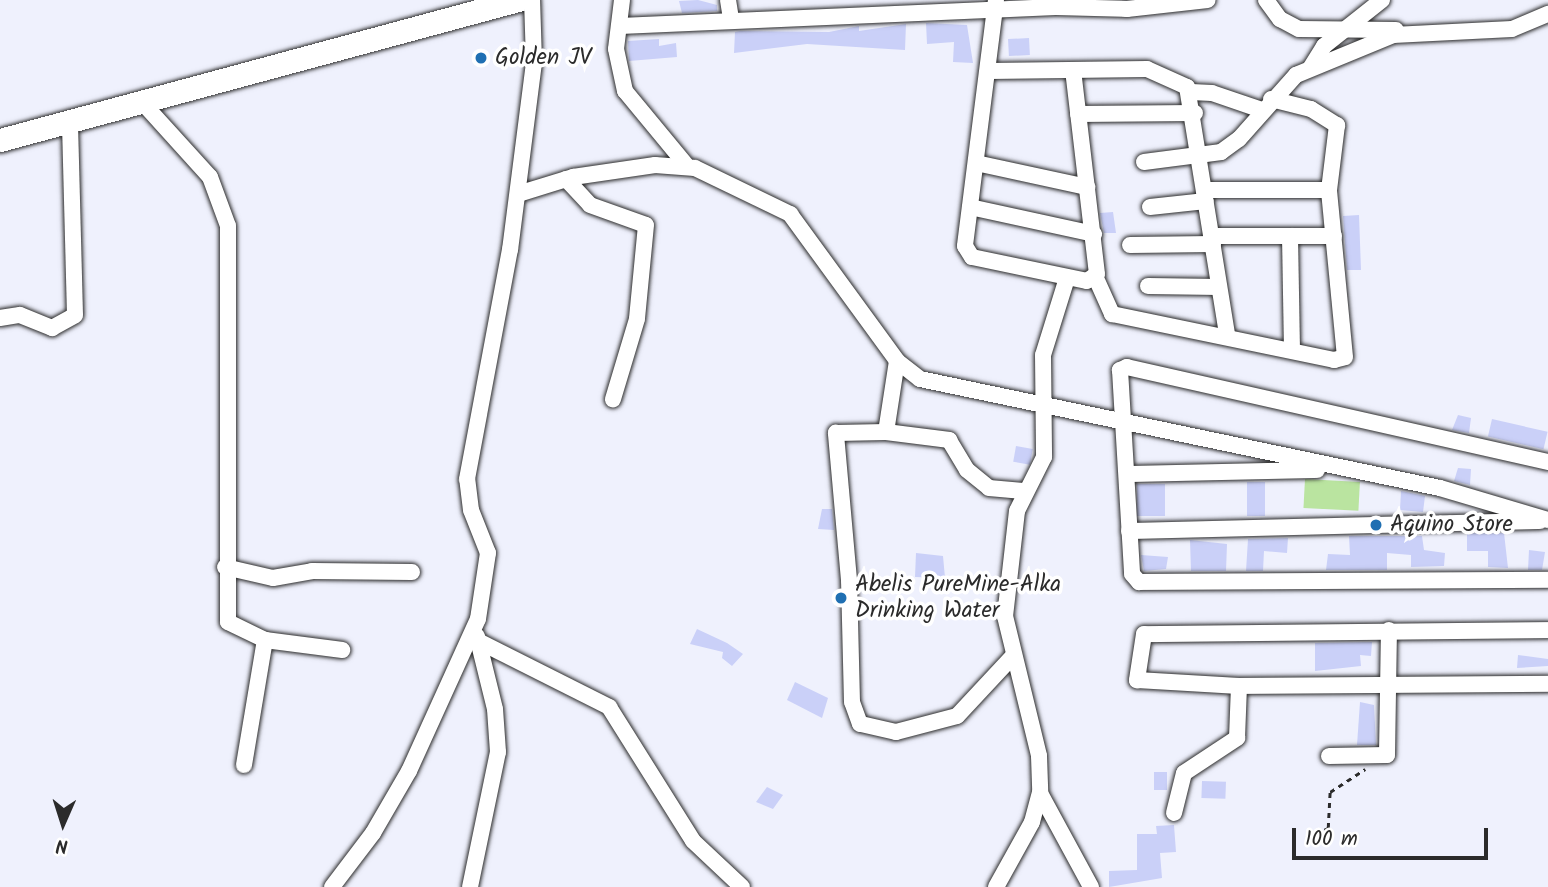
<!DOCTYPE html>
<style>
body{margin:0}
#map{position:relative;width:1548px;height:887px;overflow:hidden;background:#eff1fd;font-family:Kalam,sans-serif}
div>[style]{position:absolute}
.green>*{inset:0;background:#bae4a0;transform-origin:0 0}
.building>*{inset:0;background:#cad0f8;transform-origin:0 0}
.path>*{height:2.5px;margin-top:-1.25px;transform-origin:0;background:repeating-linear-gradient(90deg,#2b2b2b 0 5px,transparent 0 10px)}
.roads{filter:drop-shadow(0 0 2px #2b2b2b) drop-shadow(0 0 2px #2b2b2b)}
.street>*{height:16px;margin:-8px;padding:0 8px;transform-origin:8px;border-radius:8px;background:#fff}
.secondary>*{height:23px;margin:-11.5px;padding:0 11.5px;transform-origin:11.5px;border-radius:11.5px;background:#fff}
.dots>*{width:19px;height:19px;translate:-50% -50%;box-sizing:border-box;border:4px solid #fff;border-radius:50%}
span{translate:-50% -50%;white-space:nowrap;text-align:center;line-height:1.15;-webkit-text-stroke:7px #fff;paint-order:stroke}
.poi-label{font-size:23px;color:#2b2b2b}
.left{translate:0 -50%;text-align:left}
.north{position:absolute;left:28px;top:789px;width:70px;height:70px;-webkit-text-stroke:5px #fff;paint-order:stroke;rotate:183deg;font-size:19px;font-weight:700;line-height:28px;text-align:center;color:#2b2b2b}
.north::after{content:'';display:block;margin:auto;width:24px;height:32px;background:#2b2b2b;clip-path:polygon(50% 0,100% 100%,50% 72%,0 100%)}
.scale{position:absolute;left:1292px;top:828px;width:196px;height:32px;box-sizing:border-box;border:4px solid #2b2b2b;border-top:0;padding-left:9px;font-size:21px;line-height:24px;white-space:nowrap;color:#2b2b2b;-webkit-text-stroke:5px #fff;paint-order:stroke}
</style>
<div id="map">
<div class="green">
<div style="left:1305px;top:479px;width:55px;height:29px;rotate:3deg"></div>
</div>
<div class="building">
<div style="clip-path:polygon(698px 0,717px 5px,717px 11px,682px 13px,679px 1px)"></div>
<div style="clip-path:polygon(926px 23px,967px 25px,973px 63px,953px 62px,954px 42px,927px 44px)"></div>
<div style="clip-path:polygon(906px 24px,905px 50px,807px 44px,734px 53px,735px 32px,740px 31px,829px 32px,859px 26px,859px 31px)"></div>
<div style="left:1029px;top:38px;width:17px;height:21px;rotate:87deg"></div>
<div style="clip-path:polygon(659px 39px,659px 46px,676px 43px,677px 57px,629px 61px,628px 41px)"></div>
<div style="clip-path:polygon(1113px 212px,1116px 233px,1104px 233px,1100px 213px)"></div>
<div style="clip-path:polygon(1359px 215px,1361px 270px,1347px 270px,1343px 216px)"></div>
<div style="clip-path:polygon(1458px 415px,1471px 418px,1469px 433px,1452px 430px)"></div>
<div style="left:1492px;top:419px;width:57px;height:18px;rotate:13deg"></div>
<div style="left:1016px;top:446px;width:17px;height:16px;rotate:10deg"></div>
<div style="clip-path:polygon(1458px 468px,1471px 469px,1470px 485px,1454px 481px)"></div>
<div style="left:1247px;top:482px;width:18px;height:34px"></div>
<div style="left:1137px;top:484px;width:28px;height:32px"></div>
<div style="clip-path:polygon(1401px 491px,1425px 496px,1423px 512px,1400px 510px)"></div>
<div style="clip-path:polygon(822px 509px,832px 509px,834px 530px,818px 529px)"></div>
<div style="clip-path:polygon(1467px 533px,1504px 533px,1508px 568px,1488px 567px,1488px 551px,1467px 551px)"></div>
<div style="clip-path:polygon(1349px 536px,1422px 536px,1424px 550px,1445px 553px,1444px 566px,1411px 567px,1411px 555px,1387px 553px,1387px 570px,1326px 570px,1328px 554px,1350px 555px)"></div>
<div style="clip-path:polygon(1288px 538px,1287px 553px,1264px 551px,1263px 571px,1246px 571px,1248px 539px)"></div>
<div style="clip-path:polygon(1190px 540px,1227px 544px,1226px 571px,1191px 571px)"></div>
<div style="clip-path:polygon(1529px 550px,1545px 552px,1542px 570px,1528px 570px)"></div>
<div style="clip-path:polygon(916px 553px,943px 556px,945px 578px,915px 577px)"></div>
<div style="clip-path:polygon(1141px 555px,1168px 557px,1166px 569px,1144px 571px)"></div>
<div style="clip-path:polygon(697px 629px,727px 643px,743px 654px,732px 666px,722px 658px,723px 652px,690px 644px)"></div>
<div style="clip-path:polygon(1372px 642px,1371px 656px,1360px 655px,1361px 666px,1315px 671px,1315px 643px)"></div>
<div style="clip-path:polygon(1518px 655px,1548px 659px,1548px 666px,1517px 668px)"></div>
<div style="clip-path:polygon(795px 682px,828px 698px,822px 718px,787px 700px)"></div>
<div style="clip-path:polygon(1360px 702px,1374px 705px,1376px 745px,1357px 745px)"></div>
<div style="left:1154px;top:772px;width:13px;height:18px"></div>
<div style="left:1202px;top:781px;width:24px;height:17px;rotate:2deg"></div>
<div style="clip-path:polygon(767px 787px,783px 795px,773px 809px,756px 802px)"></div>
<div style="clip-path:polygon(1174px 825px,1176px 852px,1160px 853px,1162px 878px,1109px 887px,1109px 871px,1137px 870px,1137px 834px,1157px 834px,1156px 826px)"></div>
</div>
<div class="path">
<div style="left:1306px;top:838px;width:24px;rotate:-24deg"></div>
<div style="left:1328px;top:828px;width:36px;rotate:-87deg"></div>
<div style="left:1330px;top:792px;width:42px;rotate:-33.3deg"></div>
</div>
<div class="roads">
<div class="street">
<div style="left:622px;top:0;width:49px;rotate:97deg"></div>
<div style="left:616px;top:49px;width:43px;rotate:77.9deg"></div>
<div style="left:625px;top:91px;width:97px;rotate:50.4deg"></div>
<div style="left:728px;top:0;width:20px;rotate:81deg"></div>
<div style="left:996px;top:0;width:248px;rotate:97.2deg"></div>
<div style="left:965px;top:246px;width:13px;rotate:58deg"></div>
<div style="left:972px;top:257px;width:117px;rotate:11.8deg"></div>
<div style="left:1087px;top:281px;width:12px;rotate:-35deg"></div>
<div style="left:1097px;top:274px;width:205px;rotate:-96.7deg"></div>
<div style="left:1266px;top:0;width:24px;rotate:54deg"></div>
<div style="left:1280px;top:19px;width:21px;rotate:28deg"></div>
<div style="left:1299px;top:29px;width:97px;rotate:0.6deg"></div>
<div style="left:620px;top:26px;width:436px;rotate:-2.5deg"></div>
<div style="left:1056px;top:7px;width:71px;rotate:1.6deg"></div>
<div style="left:1127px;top:9px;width:81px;rotate:-6.3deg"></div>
<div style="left:1311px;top:67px;width:25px;rotate:-58deg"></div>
<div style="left:1324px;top:46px;width:74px;rotate:-38.4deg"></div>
<div style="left:989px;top:71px;width:158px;rotate:-0.7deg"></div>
<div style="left:1147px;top:69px;width:44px;rotate:24.2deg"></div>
<div style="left:1187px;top:87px;width:251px;rotate:80.8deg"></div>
<div style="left:1191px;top:92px;width:21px;rotate:3deg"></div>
<div style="left:1212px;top:93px;width:53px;rotate:18.8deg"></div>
<div style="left:1271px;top:99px;width:41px;rotate:14deg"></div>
<div style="left:1311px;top:109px;width:31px;rotate:32deg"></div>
<div style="left:1337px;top:125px;width:65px;rotate:97deg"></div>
<div style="left:142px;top:102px;width:101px;rotate:47.8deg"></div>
<div style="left:210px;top:177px;width:52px;rotate:69.8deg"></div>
<div style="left:228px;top:226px;width:396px;rotate:90deg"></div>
<div style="left:228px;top:622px;width:41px;rotate:25.9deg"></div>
<div style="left:265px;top:640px;width:78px;rotate:7.4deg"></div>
<div style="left:1078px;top:114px;width:117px;rotate:-0.5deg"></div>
<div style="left:1144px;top:162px;width:78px;rotate:-7.4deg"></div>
<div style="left:1221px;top:152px;width:22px;rotate:-36deg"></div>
<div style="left:1239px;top:139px;width:86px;rotate:-48.3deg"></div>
<div style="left:1296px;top:75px;width:105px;rotate:-22.4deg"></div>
<div style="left:1393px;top:35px;width:119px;rotate:-2.9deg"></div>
<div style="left:1512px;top:29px;width:39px;rotate:-23deg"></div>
<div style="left:976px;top:163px;width:114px;rotate:12.2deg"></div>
<div style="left:566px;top:179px;width:35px;rotate:47deg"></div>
<div style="left:590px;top:205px;width:59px;rotate:19.7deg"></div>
<div style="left:646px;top:225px;width:94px;rotate:95.5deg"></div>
<div style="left:637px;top:319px;width:84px;rotate:106.7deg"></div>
<div style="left:518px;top:194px;width:58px;rotate:-17.2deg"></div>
<div style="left:573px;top:177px;width:83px;rotate:-8.3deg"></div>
<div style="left:655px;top:165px;width:40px;rotate:4.3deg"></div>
<div style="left:695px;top:168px;width:106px;rotate:25.8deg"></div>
<div style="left:790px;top:214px;width:182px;rotate:53.9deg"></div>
<div style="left:897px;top:361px;width:29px;rotate:38deg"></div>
<div style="left:920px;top:379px;width:531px;rotate:11.84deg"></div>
<div style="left:1440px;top:488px;width:113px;rotate:16.5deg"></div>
<div style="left:970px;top:207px;width:127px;rotate:12.3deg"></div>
<div style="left:1150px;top:207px;width:56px;rotate:-6.1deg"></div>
<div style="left:1211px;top:236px;width:123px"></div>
<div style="left:1290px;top:236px;width:114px;rotate:89deg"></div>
<div style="left:1130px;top:245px;width:83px;rotate:-0.7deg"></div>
<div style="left:1095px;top:276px;width:42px;rotate:65.9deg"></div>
<div style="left:1112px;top:314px;width:227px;rotate:11.7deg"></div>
<div style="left:1334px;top:360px;width:11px;rotate:-15deg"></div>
<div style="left:1345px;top:357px;width:168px;rotate:-95.5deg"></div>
<div style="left:1329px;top:190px;width:125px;rotate:180deg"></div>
<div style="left:1067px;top:278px;width:81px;rotate:107.3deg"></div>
<div style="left:1043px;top:355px;width:102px;rotate:89.4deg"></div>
<div style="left:1044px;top:457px;width:60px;rotate:116.6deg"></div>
<div style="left:1017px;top:511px;width:106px;rotate:96.5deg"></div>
<div style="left:1005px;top:616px;width:144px;rotate:76.3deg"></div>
<div style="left:1039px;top:756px;width:37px;rotate:88deg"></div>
<div style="left:1040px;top:793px;width:107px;rotate:61.5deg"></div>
<div style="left:1148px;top:286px;width:71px;rotate:0.8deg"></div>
<div style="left:0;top:318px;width:20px;rotate:-9deg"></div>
<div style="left:20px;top:315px;width:35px;rotate:22deg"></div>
<div style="left:52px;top:328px;width:26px;rotate:-29deg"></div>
<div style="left:75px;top:315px;width:193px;rotate:-91.5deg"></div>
<div style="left:886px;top:432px;width:72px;rotate:-81.2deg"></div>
<div style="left:1548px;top:462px;width:432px;rotate:-167.3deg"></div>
<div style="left:1127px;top:367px;width:8px;rotate:157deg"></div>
<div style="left:1120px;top:370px;width:204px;rotate:86.6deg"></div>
<div style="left:1132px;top:574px;width:11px;rotate:49deg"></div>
<div style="left:1139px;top:582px;width:409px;rotate:-0.3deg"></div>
<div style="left:1127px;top:474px;width:190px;rotate:-1.2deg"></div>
<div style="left:1129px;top:531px;width:411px;rotate:-1.4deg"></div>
<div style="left:225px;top:567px;width:49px;rotate:12.9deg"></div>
<div style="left:273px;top:578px;width:40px;rotate:-10deg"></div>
<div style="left:312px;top:571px;width:100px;rotate:0.6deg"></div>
<div style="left:1548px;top:630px;width:404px;rotate:179.4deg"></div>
<div style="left:1144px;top:634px;width:47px;rotate:98.7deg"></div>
<div style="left:1137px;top:680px;width:102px;rotate:3.4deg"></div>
<div style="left:1239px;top:686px;width:309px;rotate:-0.4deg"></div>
<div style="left:478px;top:641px;width:147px;rotate:26.7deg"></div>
<div style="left:609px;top:707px;width:158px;rotate:57.9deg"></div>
<div style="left:693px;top:841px;width:67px;rotate:43.2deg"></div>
<div style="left:1013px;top:656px;width:82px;rotate:133deg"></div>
<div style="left:957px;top:716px;width:63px;rotate:165.3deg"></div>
<div style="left:896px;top:732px;width:37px;rotate:-167deg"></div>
<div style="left:860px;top:724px;width:23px;rotate:-110deg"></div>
<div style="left:852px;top:702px;width:122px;rotate:-91.4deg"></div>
<div style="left:849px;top:580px;width:148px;rotate:-95.1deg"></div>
<div style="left:836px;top:433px;width:50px;rotate:-1.1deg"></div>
<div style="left:886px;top:432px;width:64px;rotate:7.2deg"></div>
<div style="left:949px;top:440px;width:35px;rotate:59deg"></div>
<div style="left:967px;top:470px;width:28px;rotate:39deg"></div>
<div style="left:989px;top:488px;width:37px;rotate:5deg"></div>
<div style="left:1329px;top:756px;width:58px;rotate:-1deg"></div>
<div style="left:1387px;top:755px;width:125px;rotate:-89.1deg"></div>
<div style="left:244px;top:765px;width:127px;rotate:-80.5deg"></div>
<div style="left:1174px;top:813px;width:41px;rotate:-76deg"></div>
<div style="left:1184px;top:773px;width:64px;rotate:-33.4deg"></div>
<div style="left:1237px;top:738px;width:52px;rotate:-87.8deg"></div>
<div style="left:332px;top:887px;width:68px;rotate:-52.8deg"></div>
<div style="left:373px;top:833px;width:72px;rotate:-59.9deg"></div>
<div style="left:409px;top:771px;width:167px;rotate:-65.6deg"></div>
<div style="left:478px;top:619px;width:67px;rotate:-81.4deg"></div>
<div style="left:488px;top:553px;width:46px;rotate:-111.6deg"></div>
<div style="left:471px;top:510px;width:31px;rotate:-97deg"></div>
<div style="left:467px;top:479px;width:233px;rotate:-79.4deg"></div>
<div style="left:510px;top:250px;width:190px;rotate:-82.7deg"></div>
<div style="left:534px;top:62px;width:62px;rotate:-91.8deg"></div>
<div style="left:470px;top:887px;width:138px;rotate:-78.3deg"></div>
<div style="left:498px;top:752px;width:43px;rotate:-94deg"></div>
<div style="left:495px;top:709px;width:75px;rotate:-103.9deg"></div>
<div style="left:996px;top:887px;width:74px;rotate:-61deg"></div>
<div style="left:1032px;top:822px;width:30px;rotate:-75deg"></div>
</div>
<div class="secondary">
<div style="left:0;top:140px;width:537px;rotate:-15.12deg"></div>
</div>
</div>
<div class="dots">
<div style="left:481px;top:58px;background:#1f6fb2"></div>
<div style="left:1376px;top:525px;background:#1f6fb2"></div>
<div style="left:841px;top:598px;background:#1f6fb2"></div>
</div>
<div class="poi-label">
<span class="left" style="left:495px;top:58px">Golden JV</span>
<span class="left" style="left:1390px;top:525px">Aquino Store</span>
<span class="left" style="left:855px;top:598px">Abelis PureMine-Alka<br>Drinking Water</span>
</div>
<div class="north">N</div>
<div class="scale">100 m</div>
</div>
